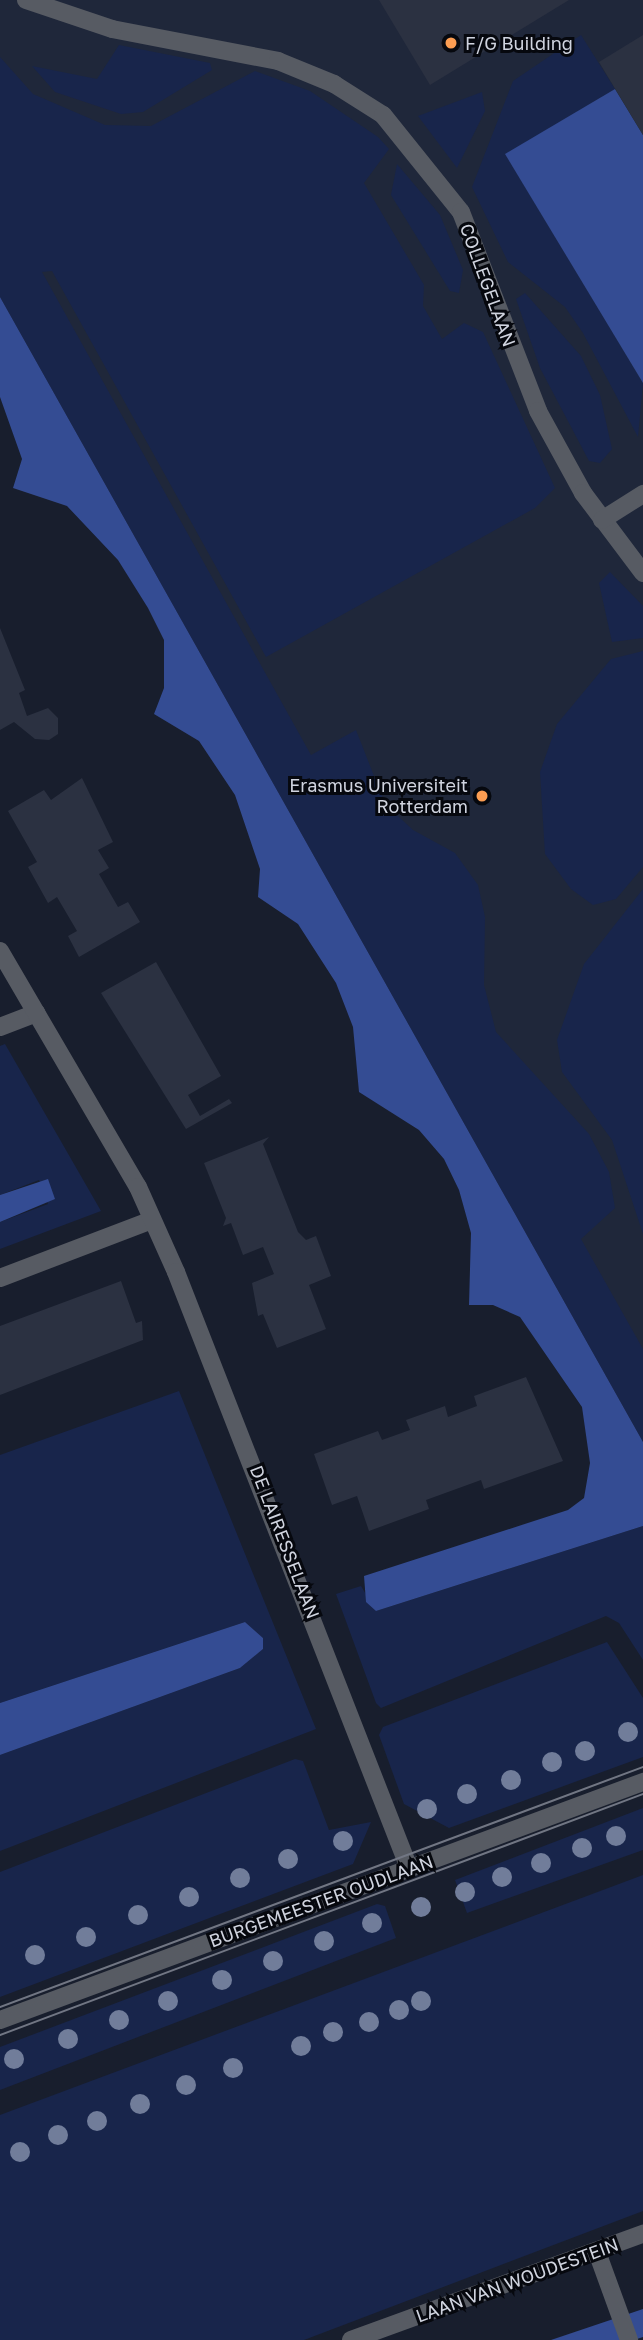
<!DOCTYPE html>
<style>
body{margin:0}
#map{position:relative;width:643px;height:2340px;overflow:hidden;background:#181e2d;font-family:"Golos Text",sans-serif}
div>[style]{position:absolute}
.built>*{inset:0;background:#1f273a}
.green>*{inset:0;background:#18254b}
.water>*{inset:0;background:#344c93}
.building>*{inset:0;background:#2b3141}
.service>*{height:18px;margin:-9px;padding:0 9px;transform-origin:9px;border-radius:9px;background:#575b63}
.pedestrian>*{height:18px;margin:-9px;padding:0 9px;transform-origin:9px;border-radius:9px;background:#575b63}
.minor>*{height:18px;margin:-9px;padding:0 9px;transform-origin:9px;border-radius:9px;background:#575b63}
.tram>*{height:2px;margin:-1px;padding:0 1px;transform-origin:1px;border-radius:1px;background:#717683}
.trees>*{width:20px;height:20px;margin:-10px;border-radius:50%;background:#717d9a}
.dots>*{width:19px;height:19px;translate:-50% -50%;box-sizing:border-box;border:4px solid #06080e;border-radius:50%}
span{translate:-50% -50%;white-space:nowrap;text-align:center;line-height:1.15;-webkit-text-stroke:6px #06080e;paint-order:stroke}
.poi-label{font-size:18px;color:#d0d4df}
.left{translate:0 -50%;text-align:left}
.right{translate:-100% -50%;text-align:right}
.street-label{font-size:18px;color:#d0d4df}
</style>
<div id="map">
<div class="built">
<div style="clip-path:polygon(0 0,643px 0,643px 1385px,0 206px)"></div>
</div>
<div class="green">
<div style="clip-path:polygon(581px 35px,615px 89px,506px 155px,643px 383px,638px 437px,583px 333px,565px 307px,508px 262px,472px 187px,513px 81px)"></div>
<div style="clip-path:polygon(119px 45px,210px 63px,212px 70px,143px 112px,121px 114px,55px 92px,32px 66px,97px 79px)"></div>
<div style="clip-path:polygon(0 57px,33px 94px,105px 125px,151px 126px,255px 71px,310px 91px,378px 137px,389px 149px,364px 183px,424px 285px,423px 306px,442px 339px,464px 323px,483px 332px,555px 488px,535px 508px,266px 657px,52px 271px,42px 272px,311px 755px,356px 730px,385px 804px,413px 830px,455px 853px,478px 885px,485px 917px,484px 985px,496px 1032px,589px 1134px,609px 1172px,615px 1208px,581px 1239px,643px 1349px,643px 1442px,0 297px)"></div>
<div style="clip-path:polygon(482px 92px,485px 111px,457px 168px,418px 116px)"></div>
<div style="clip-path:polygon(397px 164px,440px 215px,463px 270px,459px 293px,450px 291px,391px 195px)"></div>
<div style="clip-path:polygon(525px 293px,581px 356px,600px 395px,612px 449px,600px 463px,589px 461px,540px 368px,516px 299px)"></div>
<div style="clip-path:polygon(610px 572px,643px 606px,643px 638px,612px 642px,599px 583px)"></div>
<div style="clip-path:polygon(643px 651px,643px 867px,616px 899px,593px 905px,571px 889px,545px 854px,540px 772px,557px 724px,611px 659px)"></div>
<div style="clip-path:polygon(643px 889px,643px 1234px,612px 1140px,562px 1072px,557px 1040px,584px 964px)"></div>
<div style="clip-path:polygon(5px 1044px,101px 1211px,0 1249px,0 1222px,48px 1204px,39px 1180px,0 1195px,0 1046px)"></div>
<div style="clip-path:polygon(179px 1391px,316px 1729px,0 1851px,0 1755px,240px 1668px,263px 1649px,263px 1638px,245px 1622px,0 1703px,0 1455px)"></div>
<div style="clip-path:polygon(643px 1526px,643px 1660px,619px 1623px,606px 1616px,381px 1708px,376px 1703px,336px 1594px,361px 1586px,376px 1611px)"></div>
<div style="clip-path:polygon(607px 1642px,643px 1698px,643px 1757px,449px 1828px,404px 1804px,379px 1735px,383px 1727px)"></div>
<div style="clip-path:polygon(295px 1759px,303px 1761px,329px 1830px,371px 1822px,353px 1864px,0 1997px,0 1872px)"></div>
<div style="clip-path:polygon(643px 1808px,643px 1850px,467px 1913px,455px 1880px)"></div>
<div style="clip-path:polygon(643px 1875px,643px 2211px,304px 2340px,0 2340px,0 2115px)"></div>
<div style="clip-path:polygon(377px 1904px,385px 1906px,396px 1938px,0 2090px,0 2047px)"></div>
</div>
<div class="water">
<div style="clip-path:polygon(615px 89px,643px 135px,643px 383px,505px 154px)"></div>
<div style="clip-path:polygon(0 297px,643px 1442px,643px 1526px,376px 1611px,366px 1602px,364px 1576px,568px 1510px,584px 1498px,590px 1463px,582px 1407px,520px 1317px,493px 1305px,469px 1305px,471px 1233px,459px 1190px,444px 1159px,419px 1130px,359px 1092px,353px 1027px,336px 983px,298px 924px,258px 897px,260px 869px,235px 795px,199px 741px,154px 714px,164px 688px,164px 640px,148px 608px,118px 560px,67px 506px,13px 488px,22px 459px,0 397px)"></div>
<div style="clip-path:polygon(48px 1179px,55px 1199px,0 1222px,0 1195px)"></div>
<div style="clip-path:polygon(245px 1622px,263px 1638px,263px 1649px,240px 1668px,0 1755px,0 1703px)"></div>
<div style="clip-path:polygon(643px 2309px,643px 2337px,634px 2340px,551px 2340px)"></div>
</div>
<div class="building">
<div style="clip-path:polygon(379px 0,569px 0,430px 85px)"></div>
<div style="clip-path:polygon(643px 35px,643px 135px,599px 62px)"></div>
<div style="clip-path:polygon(0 628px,25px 690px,19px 693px,27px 716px,48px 708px,58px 718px,58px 734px,49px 740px,35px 739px,14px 722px,0 730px)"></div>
<div style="clip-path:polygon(82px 778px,113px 842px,98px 850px,109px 868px,99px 874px,118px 907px,128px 902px,140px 922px,79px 957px,68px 936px,77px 931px,57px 897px,48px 903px,28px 867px,37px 862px,8px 811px,44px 790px,51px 800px)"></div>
<div style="clip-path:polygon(156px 962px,221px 1076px,188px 1095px,200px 1116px,229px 1099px,232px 1103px,186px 1129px,101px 993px)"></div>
<div style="clip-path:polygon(269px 1137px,263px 1144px,298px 1232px,306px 1240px,316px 1236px,331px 1276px,309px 1285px,326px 1329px,277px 1348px,263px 1314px,258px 1316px,252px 1283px,274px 1274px,263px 1247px,243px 1255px,231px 1223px,223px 1226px,226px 1218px,204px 1163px)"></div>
<div style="clip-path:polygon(121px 1281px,136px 1323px,142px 1321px,143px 1340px,0 1395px,0 1326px)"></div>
<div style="clip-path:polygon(526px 1377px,563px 1461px,484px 1489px,481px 1480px,426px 1500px,429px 1509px,369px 1531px,357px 1496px,332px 1505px,314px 1454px,378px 1431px,382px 1440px,410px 1430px,406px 1420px,445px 1406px,448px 1417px,477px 1406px,474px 1396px)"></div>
</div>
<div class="service">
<div style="left:0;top:1027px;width:39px;rotate:-21deg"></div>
<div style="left:0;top:1278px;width:163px;rotate:-20.9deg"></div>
</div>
<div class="pedestrian">
<div style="left:112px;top:29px;width:169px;rotate:10.9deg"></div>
<div style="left:278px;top:61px;width:61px;rotate:22.3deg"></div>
<div style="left:334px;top:84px;width:58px;rotate:32.3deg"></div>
<div style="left:383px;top:115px;width:124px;rotate:51.2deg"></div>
<div style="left:461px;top:212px;width:213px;rotate:68.8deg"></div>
<div style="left:538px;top:411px;width:94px;rotate:61.2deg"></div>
<div style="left:583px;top:493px;width:100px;rotate:53.1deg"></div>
<div style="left:602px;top:520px;width:49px;rotate:-32.4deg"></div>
</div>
<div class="minor">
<div style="left:26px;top:0;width:91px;rotate:18.6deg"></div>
<div style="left:0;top:951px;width:273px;rotate:59.7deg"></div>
<div style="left:138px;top:1187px;width:93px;rotate:65.9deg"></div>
<div style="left:176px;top:1272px;width:640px;rotate:68.65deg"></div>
<div style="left:0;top:2020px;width:686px;rotate:-20.31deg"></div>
<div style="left:597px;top:2252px;width:94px;rotate:70deg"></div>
<div style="left:351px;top:2340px;width:311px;rotate:-20deg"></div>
</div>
<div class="tram">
<div style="left:0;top:2007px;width:686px;rotate:-20.47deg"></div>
<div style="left:0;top:2035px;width:687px;rotate:-20.55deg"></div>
</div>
<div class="trees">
<div style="left:628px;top:1732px"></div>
<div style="left:585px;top:1751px"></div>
<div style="left:552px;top:1762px"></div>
<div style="left:511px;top:1780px"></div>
<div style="left:467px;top:1794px"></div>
<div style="left:427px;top:1809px"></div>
<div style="left:616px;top:1836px"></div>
<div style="left:343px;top:1841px"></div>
<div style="left:582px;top:1848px"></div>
<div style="left:288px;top:1859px"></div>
<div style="left:541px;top:1863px"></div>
<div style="left:502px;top:1877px"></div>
<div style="left:240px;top:1878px"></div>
<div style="left:465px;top:1892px"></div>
<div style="left:189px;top:1897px"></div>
<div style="left:421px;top:1907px"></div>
<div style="left:138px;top:1915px"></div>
<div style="left:372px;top:1923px"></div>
<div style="left:86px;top:1937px"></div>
<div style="left:324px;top:1941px"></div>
<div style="left:35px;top:1955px"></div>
<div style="left:273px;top:1961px"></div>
<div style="left:222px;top:1980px"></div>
<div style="left:168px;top:2001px"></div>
<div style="left:421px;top:2001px"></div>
<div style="left:399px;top:2010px"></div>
<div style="left:119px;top:2020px"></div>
<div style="left:369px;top:2022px"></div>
<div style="left:333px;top:2032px"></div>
<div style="left:68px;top:2039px"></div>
<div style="left:301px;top:2046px"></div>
<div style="left:14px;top:2059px"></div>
<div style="left:233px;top:2068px"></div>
<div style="left:186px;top:2085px"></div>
<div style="left:140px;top:2104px"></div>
<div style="left:97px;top:2121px"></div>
<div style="left:58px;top:2135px"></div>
<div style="left:20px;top:2152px"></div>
</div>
<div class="dots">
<div style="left:451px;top:43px;background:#fc9d52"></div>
<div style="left:482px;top:796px;background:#fc9d52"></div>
</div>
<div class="poi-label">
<span class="left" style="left:465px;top:43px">F/G Building</span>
<span class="right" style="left:468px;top:796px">Erasmus Universiteit<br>Rotterdam</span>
</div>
<div class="street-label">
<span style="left:488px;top:285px;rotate:70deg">COLLEGELAAN</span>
<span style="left:285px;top:1542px;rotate:69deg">DE LAIRESSELAAN</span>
<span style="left:321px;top:1901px;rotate:-20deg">BURGEMEESTER OUDLAAN</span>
<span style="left:517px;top:2280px;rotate:-20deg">LAAN VAN WOUDESTEIN</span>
</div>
</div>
